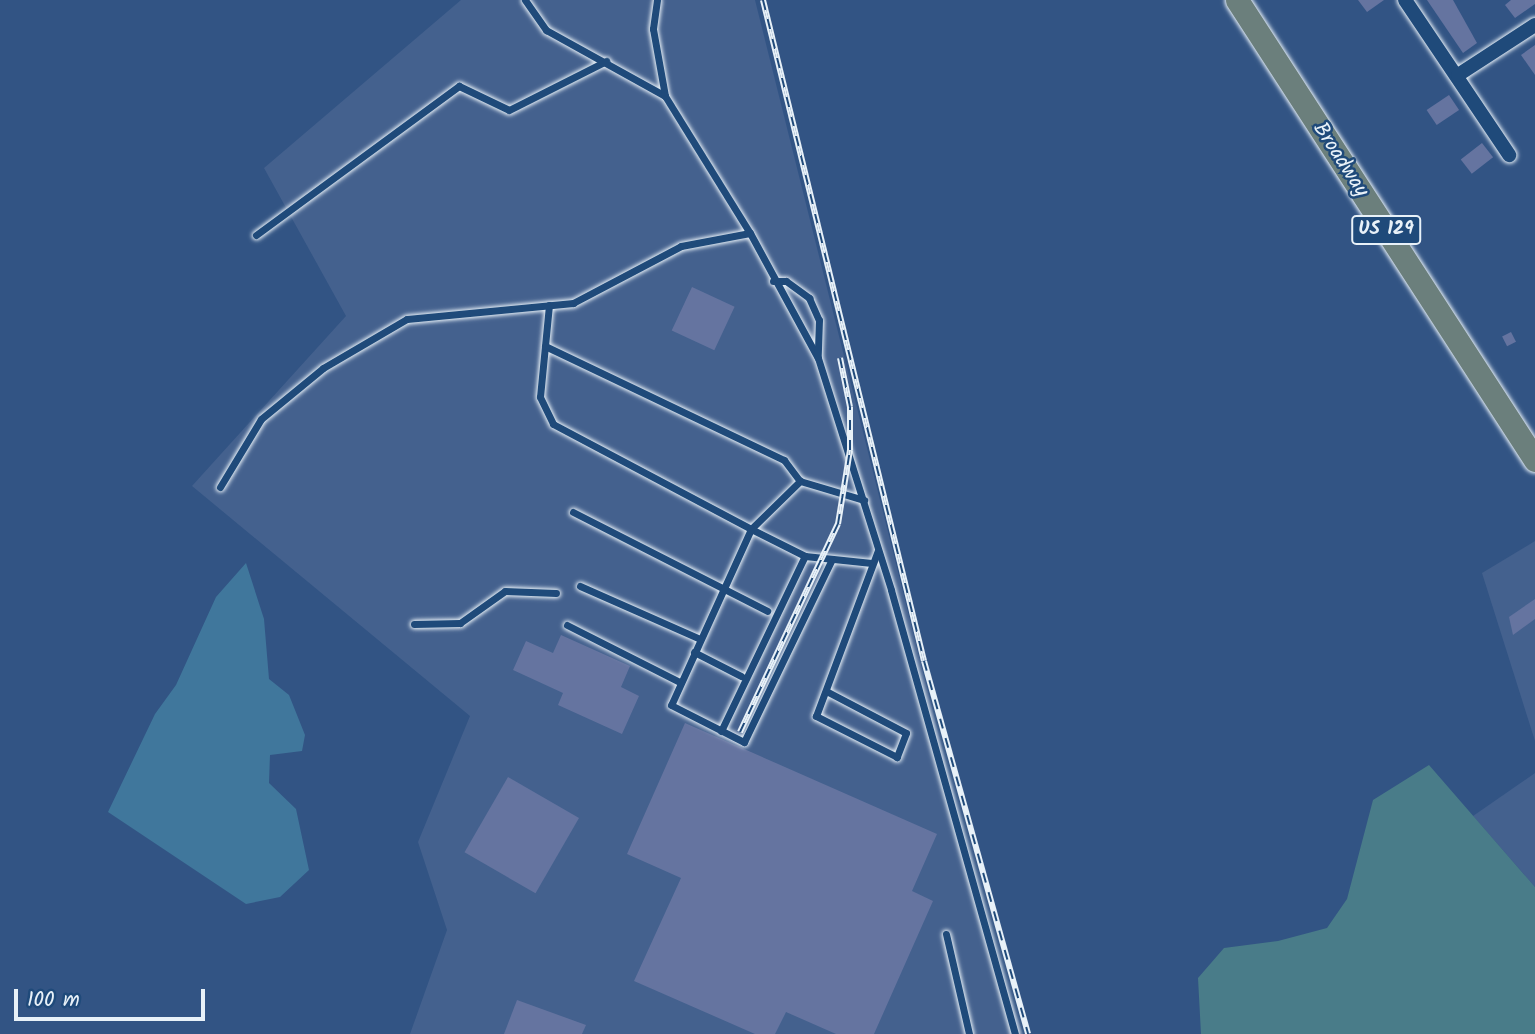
<!DOCTYPE html>
<style>
body{margin:0}
#map{position:relative;width:1535px;height:1034px;overflow:hidden;background:#325484;font-family:Kalam,sans-serif}
div>[style]{position:absolute}
.built>*{inset:0;background:#44618e}
.green>*{inset:0;background:#497c89}
.water>*{inset:0;background:#40779c}
.building>*{inset:0;background:#6574a0;transform-origin:0 0}
.roads{filter:drop-shadow(0 0 2px #e8f1f8) drop-shadow(0 0 2px #e8f1f8)}
.lane>*{height:7px;margin:-3.5px;padding:0 3.5px;transform-origin:3.5px;border-radius:3.5px;background:#1f4a7a}
.street>*{height:14px;margin:-7px;padding:0 7px;transform-origin:7px;border-radius:7px;background:#1f4a7a}
.primary>*{height:23px;margin:-11.5px;padding:0 11.5px;transform-origin:11.5px;border-radius:11.5px;background:#6b7f7c}
.rail>*{height:6px;margin-top:-3px;transform-origin:0;background:repeating-linear-gradient(90deg,#1f4a7a 0 10px,#e8f1f8 0 20px);box-sizing:border-box;border-block:2px solid #e8f1f8}
span{translate:-50% -50%;white-space:nowrap;text-align:center;line-height:1.15;-webkit-text-stroke:5px #1f4a7a;paint-order:stroke}
.shield-label span{padding:2px 5px;background:#1f4a7a;border:2px solid;border-radius:5px;-webkit-text-stroke-width:0}
.shield-label{font-size:19px;color:#e8f1f8;font-weight:700}
.street-label{font-size:21px;color:#e8f1f8}
.scale{position:absolute;left:14px;top:989px;width:191px;height:32px;box-sizing:border-box;border:4px solid #e8f1f8;border-top:0;padding-left:9px;font-size:21px;line-height:24px;white-space:nowrap;color:#e8f1f8;-webkit-text-stroke:5px #1f4a7a;paint-order:stroke}
</style>
<div id="map">
<div class="built">
<div style="clip-path:polygon(461px 0,755px 0,988px 932px,1023px 1034px,410px 1034px,447px 930px,418px 842px,470px 716px,192px 486px,346px 316px,264px 168px)"></div>
<div style="clip-path:polygon(1535px 541px,1535px 741px,1482px 573px)"></div>
<div style="clip-path:polygon(1535px 773px,1535px 887px,1473px 816px)"></div>
</div>
<div class="green">
<div style="clip-path:polygon(1429px 765px,1535px 887px,1535px 1034px,1201px 1034px,1198px 978px,1224px 948px,1278px 941px,1327px 928px,1347px 899px,1373px 800px)"></div>
</div>
<div class="water">
<div style="clip-path:polygon(246px 563px,264px 619px,269px 679px,289px 695px,305px 735px,302px 751px,270px 755px,269px 783px,296px 809px,309px 870px,280px 897px,246px 904px,108px 812px,155px 714px,176px 685px,216px 597px)"></div>
</div>
<div class="building">
<div style="clip-path:polygon(1358px 0,1384px 0,1367px 12px)"></div>
<div style="clip-path:polygon(1427px 0,1453px 0,1477px 43px,1463px 53px)"></div>
<div style="clip-path:polygon(1511px 0,1535px 0,1535px 4px,1515px 18px,1505px 5px)"></div>
<div style="clip-path:polygon(1535px 45px,1535px 75px,1521px 55px)"></div>
<div style="left:1449px;top:95px;width:18px;height:27px;rotate:56deg"></div>
<div style="left:1482px;top:143px;width:18px;height:27px;rotate:52deg"></div>
<div style="left:692px;top:287px;width:47px;height:48px;rotate:25deg"></div>
<div style="left:1511px;top:332px;width:11px;height:10px;rotate:63deg"></div>
<div style="clip-path:polygon(1535px 599px,1535px 619px,1513px 635px,1509px 617px)"></div>
<div style="clip-path:polygon(561px 635px,630px 666px,621px 687px,639px 696px,622px 734px,558px 705px,563px 693px,513px 670px,526px 641px,553px 653px)"></div>
<div style="clip-path:polygon(685px 723px,937px 834px,912px 891px,933px 901px,874px 1034px,836px 1034px,786px 1012px,775px 1034px,755px 1034px,634px 981px,681px 878px,627px 854px)"></div>
<div style="left:508px;top:777px;width:82px;height:87px;rotate:30deg"></div>
<div style="clip-path:polygon(517px 1000px,586px 1025px,582px 1034px,504px 1034px)"></div>
</div>
<div class="roads">
<div class="lane">
<div style="left:525px;top:0;width:37px;rotate:55deg"></div>
<div style="left:546px;top:30px;width:136px;rotate:29deg"></div>
<div style="left:657px;top:0;width:29px;rotate:98deg"></div>
<div style="left:653px;top:29px;width:68px;rotate:79.8deg"></div>
<div style="left:665px;top:96px;width:161px;rotate:58.2deg"></div>
<div style="left:750px;top:233px;width:142px;rotate:61.5deg"></div>
<div style="left:818px;top:358px;width:243px;rotate:72.5deg"></div>
<div style="left:891px;top:590px;width:461px;rotate:74.4deg"></div>
<div style="left:256px;top:235px;width:252px;rotate:-36.3deg"></div>
<div style="left:459px;top:86px;width:55px;rotate:25.6deg"></div>
<div style="left:509px;top:110px;width:109px;rotate:-26.8deg"></div>
<div style="left:773px;top:281px;width:13px"></div>
<div style="left:786px;top:281px;width:29px;rotate:36deg"></div>
<div style="left:809px;top:298px;width:24px;rotate:66deg"></div>
<div style="left:819px;top:320px;width:37px;rotate:92deg"></div>
<div style="left:549px;top:305px;width:92px;rotate:95.6deg"></div>
<div style="left:540px;top:397px;width:30px;rotate:64deg"></div>
<div style="left:553px;top:424px;width:224px;rotate:27.9deg"></div>
<div style="left:751px;top:529px;width:69px;rotate:-44.4deg"></div>
<div style="left:800px;top:481px;width:67px;rotate:16.5deg"></div>
<div style="left:545px;top:346px;width:265px;rotate:25.5deg"></div>
<div style="left:784px;top:460px;width:26px;rotate:53deg"></div>
<div style="left:220px;top:487px;width:79px;rotate:-58.9deg"></div>
<div style="left:261px;top:419px;width:80px;rotate:-39.4deg"></div>
<div style="left:323px;top:368px;width:97px;rotate:-30.3deg"></div>
<div style="left:407px;top:319px;width:167px;rotate:-5.5deg"></div>
<div style="left:573px;top:303px;width:122px;rotate:-27.8deg"></div>
<div style="left:681px;top:246px;width:70px;rotate:-10.7deg"></div>
<div style="left:573px;top:512px;width:218px;rotate:27deg"></div>
<div style="left:805px;top:556px;width:60px;rotate:-153.4deg"></div>
<div style="left:751px;top:529px;width:193px;rotate:114.4deg"></div>
<div style="left:671px;top:705px;width:82px;rotate:26.9deg"></div>
<div style="left:744px;top:742px;width:203px;rotate:-64.3deg"></div>
<div style="left:580px;top:586px;width:131px;rotate:23.8deg"></div>
<div style="left:414px;top:624px;width:46px;rotate:-1.2deg"></div>
<div style="left:460px;top:623px;width:55px;rotate:-35.4deg"></div>
<div style="left:505px;top:591px;width:51px;rotate:2.2deg"></div>
<div style="left:567px;top:625px;width:127px;rotate:26.8deg"></div>
<div style="left:694px;top:652px;width:53px;rotate:27.1deg"></div>
<div style="left:828px;top:692px;width:88px;rotate:27.7deg"></div>
<div style="left:906px;top:733px;width:26px;rotate:111deg"></div>
<div style="left:897px;top:757px;width:91px;rotate:-153.2deg"></div>
<div style="left:816px;top:716px;width:177px;rotate:-69.5deg"></div>
<div style="left:721px;top:731px;width:194px;rotate:-64.4deg"></div>
<div style="left:805px;top:556px;width:67px;rotate:6deg"></div>
<div style="left:946px;top:934px;width:103px;rotate:77deg"></div>
</div>
<div class="street">
<div style="left:1405px;top:0;width:187px;rotate:56.1deg"></div>
<div style="left:1458px;top:75px;width:92px;rotate:-33deg"></div>
</div>
<div class="primary">
<div style="left:1237px;top:0;width:548px;rotate:57.06deg"></div>
</div>
</div>
<div class="rail">
<div style="left:763px;top:0;width:680px;rotate:76.31deg"></div>
<div style="left:924px;top:661px;width:387px;rotate:74.4deg"></div>
<div style="left:740px;top:732px;width:230px;rotate:-64.8deg"></div>
<div style="left:838px;top:524px;width:75px;rotate:-80.8deg"></div>
<div style="left:850px;top:450px;width:43px;rotate:-90deg"></div>
<div style="left:850px;top:407px;width:50px;rotate:-101.5deg"></div>
</div>
<div class="shield-label">
<span style="left:1386px;top:230px">US 129</span>
</div>
<div class="street-label">
<span style="left:1340px;top:160px;rotate:57deg">Broadway</span>
</div>
<div class="scale">100 m</div>
</div>
